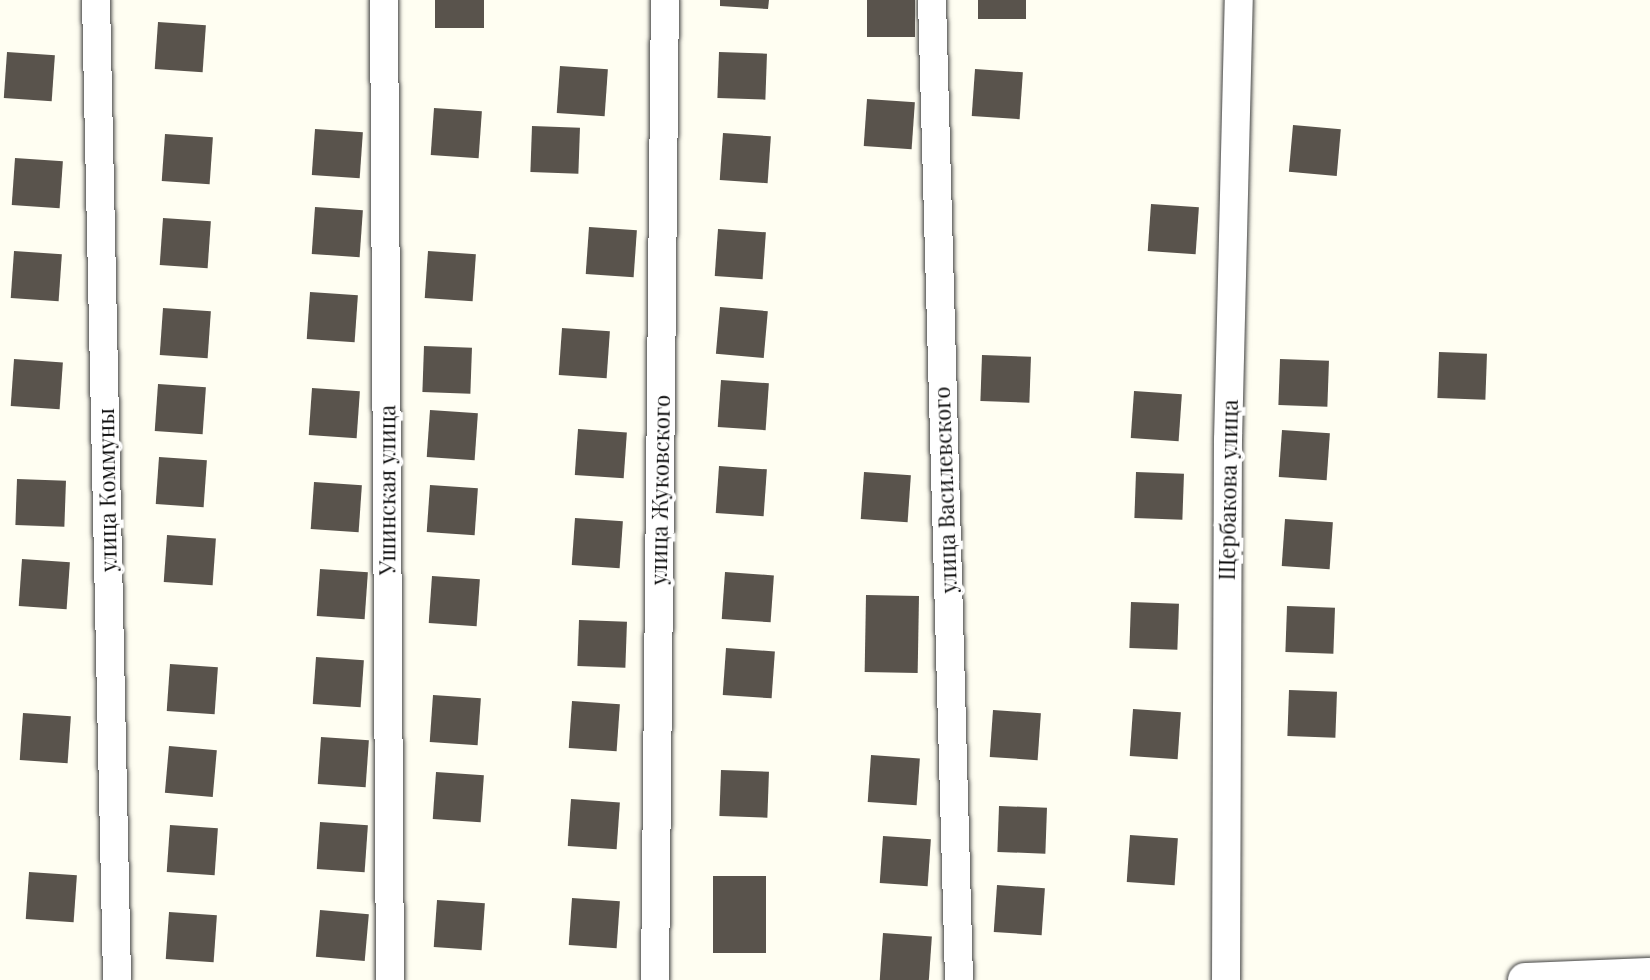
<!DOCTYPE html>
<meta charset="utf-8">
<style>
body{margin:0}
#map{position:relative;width:1650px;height:980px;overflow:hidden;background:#fffef2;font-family:"Playfair Display",serif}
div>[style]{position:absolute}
.building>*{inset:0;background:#59534c;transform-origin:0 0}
.roads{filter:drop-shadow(0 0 2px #434343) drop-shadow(0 0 2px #434343)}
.minor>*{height:28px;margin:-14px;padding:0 14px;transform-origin:14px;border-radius:14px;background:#fff}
.tertiary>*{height:34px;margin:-17px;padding:0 17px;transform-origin:17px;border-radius:17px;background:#fff}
span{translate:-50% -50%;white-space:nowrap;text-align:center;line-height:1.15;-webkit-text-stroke:8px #fff;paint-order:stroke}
.street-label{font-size:22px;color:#101010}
</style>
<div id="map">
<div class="building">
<div style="left:435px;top:0;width:49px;height:28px"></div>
<div style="clip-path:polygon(720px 0,769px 0,768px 9px,720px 6px)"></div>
<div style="left:867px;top:0;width:48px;height:37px"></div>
<div style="left:978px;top:0;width:48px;height:19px"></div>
<div style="left:158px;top:22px;width:48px;height:47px;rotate:4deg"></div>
<div style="left:7px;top:52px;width:48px;height:46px;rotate:4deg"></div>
<div style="left:719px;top:52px;width:48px;height:46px;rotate:2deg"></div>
<div style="left:560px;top:66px;width:48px;height:47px;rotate:4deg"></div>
<div style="left:975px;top:69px;width:48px;height:47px;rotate:4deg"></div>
<div style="left:867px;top:99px;width:48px;height:47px;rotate:4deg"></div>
<div style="left:434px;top:108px;width:48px;height:47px;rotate:4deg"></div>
<div style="left:1293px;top:125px;width:48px;height:47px;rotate:5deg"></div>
<div style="left:532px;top:126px;width:48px;height:46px;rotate:2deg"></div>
<div style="left:315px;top:129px;width:48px;height:46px;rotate:4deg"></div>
<div style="left:723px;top:133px;width:48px;height:47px;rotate:4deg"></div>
<div style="left:165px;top:134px;width:48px;height:47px;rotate:4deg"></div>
<div style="left:15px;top:158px;width:48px;height:47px;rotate:4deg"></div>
<div style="left:1151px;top:204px;width:48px;height:47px;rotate:4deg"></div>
<div style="left:315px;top:207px;width:48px;height:47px;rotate:4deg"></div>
<div style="left:163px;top:218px;width:48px;height:47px;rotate:4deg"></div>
<div style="left:589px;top:227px;width:48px;height:47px;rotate:4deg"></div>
<div style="left:718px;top:229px;width:48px;height:47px;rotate:4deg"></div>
<div style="left:14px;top:251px;width:48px;height:47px;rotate:4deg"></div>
<div style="left:428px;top:251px;width:48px;height:47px;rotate:4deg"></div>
<div style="left:310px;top:292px;width:48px;height:47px;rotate:4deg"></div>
<div style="left:720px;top:307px;width:48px;height:47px;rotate:5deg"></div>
<div style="left:163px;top:308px;width:48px;height:47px;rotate:4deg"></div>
<div style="left:562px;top:328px;width:48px;height:47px;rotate:4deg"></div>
<div style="left:424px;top:346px;width:48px;height:46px;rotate:2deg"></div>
<div style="left:1439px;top:352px;width:48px;height:46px;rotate:2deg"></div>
<div style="left:982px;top:355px;width:49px;height:46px;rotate:2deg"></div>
<div style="left:14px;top:359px;width:49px;height:47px;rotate:4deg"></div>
<div style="left:1280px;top:359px;width:49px;height:46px;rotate:2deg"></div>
<div style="left:721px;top:380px;width:48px;height:47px;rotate:4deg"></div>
<div style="left:158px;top:384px;width:48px;height:47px;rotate:4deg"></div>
<div style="left:312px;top:388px;width:48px;height:47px;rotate:4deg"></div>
<div style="left:1134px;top:391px;width:48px;height:47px;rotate:4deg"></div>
<div style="left:430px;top:410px;width:48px;height:47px;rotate:4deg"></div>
<div style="left:578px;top:429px;width:49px;height:46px;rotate:4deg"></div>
<div style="left:1282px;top:430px;width:48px;height:47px;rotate:4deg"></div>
<div style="left:159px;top:457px;width:48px;height:47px;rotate:4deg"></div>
<div style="left:719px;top:466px;width:48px;height:47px;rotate:4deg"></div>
<div style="left:864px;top:472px;width:47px;height:47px;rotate:4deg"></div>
<div style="left:1136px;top:472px;width:48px;height:46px;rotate:2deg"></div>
<div style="left:17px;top:479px;width:49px;height:46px;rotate:2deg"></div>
<div style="left:314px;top:482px;width:48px;height:47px;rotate:4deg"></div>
<div style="left:430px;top:485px;width:48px;height:47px;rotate:4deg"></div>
<div style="left:575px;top:518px;width:48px;height:47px;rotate:4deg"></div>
<div style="left:1285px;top:519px;width:48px;height:47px;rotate:4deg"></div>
<div style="left:167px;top:535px;width:49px;height:47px;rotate:4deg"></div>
<div style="left:22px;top:559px;width:48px;height:47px;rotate:4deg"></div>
<div style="left:320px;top:569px;width:48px;height:47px;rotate:4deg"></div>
<div style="left:725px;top:572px;width:49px;height:47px;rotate:4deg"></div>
<div style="left:432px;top:576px;width:48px;height:47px;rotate:4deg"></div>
<div style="left:866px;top:595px;width:53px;height:77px;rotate:1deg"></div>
<div style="left:1131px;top:602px;width:48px;height:46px;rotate:2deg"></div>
<div style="left:1287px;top:606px;width:48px;height:46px;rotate:2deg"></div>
<div style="left:579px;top:620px;width:48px;height:46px;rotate:2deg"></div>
<div style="left:726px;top:648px;width:49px;height:47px;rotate:4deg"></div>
<div style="left:316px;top:657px;width:48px;height:47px;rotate:4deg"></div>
<div style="left:170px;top:664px;width:48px;height:47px;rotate:4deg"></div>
<div style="left:1289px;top:690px;width:48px;height:46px;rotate:2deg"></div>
<div style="left:433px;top:695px;width:48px;height:47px;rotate:4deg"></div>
<div style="left:572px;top:701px;width:48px;height:47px;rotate:4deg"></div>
<div style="left:1133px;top:709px;width:48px;height:47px;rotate:4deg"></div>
<div style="left:993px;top:710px;width:48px;height:47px;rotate:4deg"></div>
<div style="left:23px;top:713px;width:48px;height:47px;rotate:4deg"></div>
<div style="left:321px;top:737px;width:48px;height:47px;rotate:4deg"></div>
<div style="left:169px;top:746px;width:48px;height:47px;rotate:5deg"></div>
<div style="left:871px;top:755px;width:49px;height:47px;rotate:4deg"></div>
<div style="left:721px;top:770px;width:48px;height:46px;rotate:2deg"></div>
<div style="left:436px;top:772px;width:48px;height:47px;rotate:4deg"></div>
<div style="left:571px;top:799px;width:49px;height:47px;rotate:4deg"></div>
<div style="left:999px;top:806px;width:48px;height:46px;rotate:2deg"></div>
<div style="left:320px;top:822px;width:48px;height:47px;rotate:4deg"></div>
<div style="left:170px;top:825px;width:48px;height:47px;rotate:4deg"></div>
<div style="left:1130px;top:835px;width:48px;height:47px;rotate:4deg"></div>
<div style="left:883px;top:836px;width:48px;height:47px;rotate:4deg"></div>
<div style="left:29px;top:872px;width:48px;height:47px;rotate:4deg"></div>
<div style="left:713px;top:876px;width:53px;height:77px"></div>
<div style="left:997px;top:885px;width:48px;height:47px;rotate:4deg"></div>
<div style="left:572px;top:898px;width:48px;height:47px;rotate:4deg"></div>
<div style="left:437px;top:900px;width:48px;height:47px;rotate:4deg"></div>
<div style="left:320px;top:910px;width:49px;height:47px;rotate:5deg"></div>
<div style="left:169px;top:912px;width:48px;height:47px;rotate:4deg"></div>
<div style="left:883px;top:933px;width:49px;height:47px;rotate:4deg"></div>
</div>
<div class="roads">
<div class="minor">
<div style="left:96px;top:0;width:980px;rotate:88.77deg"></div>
<div style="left:384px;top:0;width:980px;rotate:89.65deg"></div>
<div style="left:932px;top:0;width:980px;rotate:88.42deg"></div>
<div style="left:655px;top:980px;width:980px;rotate:-89.42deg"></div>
<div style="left:1226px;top:980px;width:540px;rotate:-89.79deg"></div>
<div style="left:1228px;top:440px;width:440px;rotate:-88.6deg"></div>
</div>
<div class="tertiary">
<div style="left:1525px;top:980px;width:125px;rotate:-2.3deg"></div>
</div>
</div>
<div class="street-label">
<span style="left:107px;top:490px;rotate:-91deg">улица Коммуны</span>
<span style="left:387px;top:490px;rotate:-90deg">Ушинская улица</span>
<span style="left:660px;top:490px;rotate:-89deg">улица Жуковского</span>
<span style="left:945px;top:490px;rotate:-92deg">улица Василевского</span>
<span style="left:1228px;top:490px;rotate:-89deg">Щербакова улица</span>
</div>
</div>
